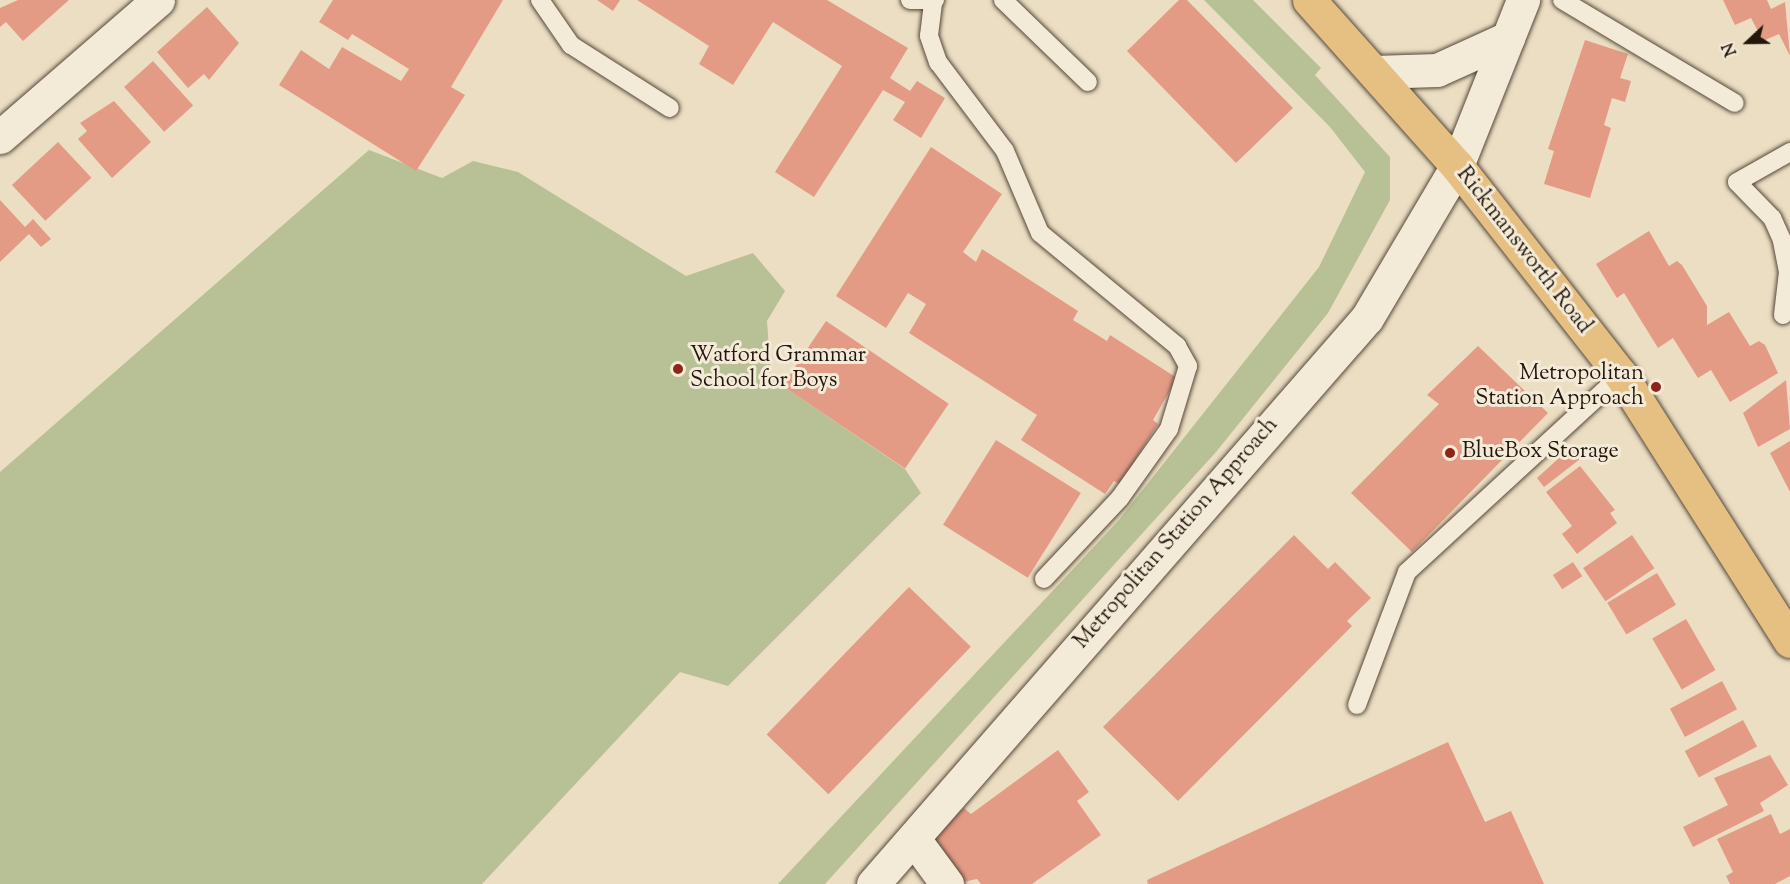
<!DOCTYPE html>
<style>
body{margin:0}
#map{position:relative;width:1790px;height:884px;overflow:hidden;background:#ecdec3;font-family:"Sorts Mill Goudy",serif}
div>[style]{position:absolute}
.green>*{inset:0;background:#b7c195}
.building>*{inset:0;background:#e49b86;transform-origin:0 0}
.roads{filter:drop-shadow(0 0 2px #554839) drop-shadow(0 0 2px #554839)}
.lane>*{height:18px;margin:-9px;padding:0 9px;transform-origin:9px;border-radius:9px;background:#f3ead8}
.street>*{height:33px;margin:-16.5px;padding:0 16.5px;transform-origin:16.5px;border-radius:16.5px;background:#f3ead8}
.secondary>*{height:33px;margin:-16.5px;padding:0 16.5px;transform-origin:16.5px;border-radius:16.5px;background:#f3ead8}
.primary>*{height:33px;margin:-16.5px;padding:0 16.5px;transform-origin:16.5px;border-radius:16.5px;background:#e6bf82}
.dots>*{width:16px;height:16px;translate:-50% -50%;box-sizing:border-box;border:3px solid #f3ead8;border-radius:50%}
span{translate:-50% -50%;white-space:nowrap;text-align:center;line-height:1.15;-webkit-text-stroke:6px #f3ead8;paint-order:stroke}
.street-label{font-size:22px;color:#23160b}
.poi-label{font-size:22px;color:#23160b}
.left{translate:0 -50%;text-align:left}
.right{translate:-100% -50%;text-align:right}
.north{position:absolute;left:1718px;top:12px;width:60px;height:60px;-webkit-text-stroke:4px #f3ead8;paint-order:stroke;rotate:248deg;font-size:16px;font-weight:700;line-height:24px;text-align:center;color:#23160b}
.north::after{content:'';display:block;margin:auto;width:21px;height:27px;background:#23160b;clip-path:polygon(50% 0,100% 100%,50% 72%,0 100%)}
</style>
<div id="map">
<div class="green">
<div style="clip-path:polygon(1204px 0,1253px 0,1321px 68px,1315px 75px,1390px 157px,1390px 200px,1328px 313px,1216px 452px,825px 884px,778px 884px,1118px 521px,1319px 267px,1365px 172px,1330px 127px)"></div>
<div style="clip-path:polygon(369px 150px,442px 178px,473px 161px,518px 172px,686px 276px,753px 253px,785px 291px,767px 321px,771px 378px,905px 469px,921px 493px,728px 686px,680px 672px,482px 884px,0 884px,0 472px)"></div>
</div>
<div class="building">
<div style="clip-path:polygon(18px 0,69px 0,23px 41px,6px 22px,0 27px,0 8px)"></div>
<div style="clip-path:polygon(333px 0,503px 0,451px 87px,465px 95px,416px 171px,279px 85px,301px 50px,329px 69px,342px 47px,401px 81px,409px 69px,352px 34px,348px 40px,319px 22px)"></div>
<div style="clip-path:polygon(597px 0,620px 0,613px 11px)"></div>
<div style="clip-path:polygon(637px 0,827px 0,908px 48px,890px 78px,910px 91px,917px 81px,945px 98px,921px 138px,893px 120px,905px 102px,883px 90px,814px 197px,775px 172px,842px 66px,773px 22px,733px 85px,699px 64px,709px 46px)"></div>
<div style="clip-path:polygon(1179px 0,1187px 0,1293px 108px,1236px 163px,1127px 51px)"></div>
<div style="clip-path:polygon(1723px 0,1767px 0,1771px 9px,1785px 2px,1790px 56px,1779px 34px,1763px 41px,1751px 18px,1735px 25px)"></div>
<div style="clip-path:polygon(207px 7px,239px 43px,209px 80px,204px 74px,188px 88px,157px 52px)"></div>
<div style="clip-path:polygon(1585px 40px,1628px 54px,1620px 78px,1631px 81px,1625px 102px,1612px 98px,1604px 125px,1611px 128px,1590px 198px,1544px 184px,1554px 151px,1548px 149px)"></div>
<div style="left:153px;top:61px;width:60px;height:39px;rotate:48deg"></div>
<div style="clip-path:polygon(114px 101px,151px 142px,112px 178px,78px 139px,87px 131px,80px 123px)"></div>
<div style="left:58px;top:142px;width:49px;height:63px;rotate:47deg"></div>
<div style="clip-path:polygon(931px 147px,1002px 194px,963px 252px,976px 262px,982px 249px,1078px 311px,1073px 320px,1107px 341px,1110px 335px,1177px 378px,1153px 420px,1158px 424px,1135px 460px,1141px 464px,1125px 487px,1114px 481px,1105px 494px,1021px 440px,1037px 415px,909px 333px,926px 304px,908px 293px,886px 328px,836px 296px)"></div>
<div style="clip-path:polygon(0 200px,25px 227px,33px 219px,51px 239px,41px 247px,29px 234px,0 262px)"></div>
<div style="clip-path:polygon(1649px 231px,1669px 266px,1677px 261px,1682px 265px,1707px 306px,1707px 325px,1729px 312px,1750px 346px,1759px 341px,1765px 345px,1778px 373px,1730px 402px,1711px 370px,1698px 378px,1673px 338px,1658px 348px,1624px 293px,1617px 298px,1596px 264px)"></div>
<div style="left:826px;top:321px;width:148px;height:78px;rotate:34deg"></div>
<div style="clip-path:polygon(1478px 346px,1548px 413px,1412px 552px,1351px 493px,1439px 404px,1427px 395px)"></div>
<div style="clip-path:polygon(1786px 380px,1790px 429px,1758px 447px,1743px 413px)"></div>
<div style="left:996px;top:440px;width:100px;height:100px;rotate:32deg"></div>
<div style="clip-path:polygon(1790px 441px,1790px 492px,1770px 453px)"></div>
<div style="clip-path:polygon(1571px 447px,1580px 459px,1544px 487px,1537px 478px)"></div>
<div style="clip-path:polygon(1580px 466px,1615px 510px,1610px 513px,1617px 523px,1577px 554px,1562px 534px,1572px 526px,1546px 492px)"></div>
<div style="clip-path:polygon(1294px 535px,1328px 569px,1335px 562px,1371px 598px,1347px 621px,1352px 626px,1178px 801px,1103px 727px)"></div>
<div style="left:1632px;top:535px;width:40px;height:59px;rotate:56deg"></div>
<div style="left:1573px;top:562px;width:17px;height:24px;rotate:57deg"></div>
<div style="left:1657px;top:573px;width:37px;height:58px;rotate:59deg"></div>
<div style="left:909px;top:587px;width:86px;height:205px;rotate:44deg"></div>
<div style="left:1686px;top:619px;width:59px;height:39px;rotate:60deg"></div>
<div style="left:1722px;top:681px;width:32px;height:59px;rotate:62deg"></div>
<div style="left:1743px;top:720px;width:30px;height:66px;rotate:62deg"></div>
<div style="clip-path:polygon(1448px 742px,1485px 822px,1511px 811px,1544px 884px,1148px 884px,1147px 880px)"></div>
<div style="clip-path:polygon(1058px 750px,1089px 792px,1077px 801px,1101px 835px,1032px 884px,981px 884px,977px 879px,954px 884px,922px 839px,964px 808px,971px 814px)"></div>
<div style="clip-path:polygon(1770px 755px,1788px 785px,1760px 803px,1764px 811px,1693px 847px,1683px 827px,1728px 805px,1714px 778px)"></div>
<div style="clip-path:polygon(1771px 814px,1780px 834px,1790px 829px,1790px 876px,1775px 884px,1730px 884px,1726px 876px,1733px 872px,1717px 839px)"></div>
</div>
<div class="roads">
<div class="lane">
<div style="left:540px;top:0;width:55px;rotate:55.4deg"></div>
<div style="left:571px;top:45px;width:117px;rotate:32.5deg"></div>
<div style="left:910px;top:0;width:25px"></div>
<div style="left:1003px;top:0;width:118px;rotate:44deg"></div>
<div style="left:1562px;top:0;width:201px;rotate:30.8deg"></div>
<div style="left:933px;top:3px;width:33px;rotate:97deg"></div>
<div style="left:929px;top:36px;width:28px;rotate:71deg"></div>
<div style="left:938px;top:62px;width:111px;rotate:53deg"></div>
<div style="left:1005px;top:151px;width:89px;rotate:66.9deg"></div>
<div style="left:1040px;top:233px;width:178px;rotate:39.5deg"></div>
<div style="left:1177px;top:346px;width:23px;rotate:61deg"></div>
<div style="left:1188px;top:366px;width:66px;rotate:106.8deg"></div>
<div style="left:1169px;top:429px;width:85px;rotate:125.4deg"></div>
<div style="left:1120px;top:498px;width:111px;rotate:133.2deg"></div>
<div style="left:1783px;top:315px;width:43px;rotate:-83.4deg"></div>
<div style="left:1788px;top:272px;width:33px;rotate:-101deg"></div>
<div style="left:1782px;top:240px;width:24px;rotate:-114deg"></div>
<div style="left:1772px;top:218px;width:50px;rotate:-134.2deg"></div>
<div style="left:1737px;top:182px;width:61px;rotate:-29.5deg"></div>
<div style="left:1357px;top:705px;width:142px;rotate:-69.4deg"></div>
<div style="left:1407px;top:572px;width:291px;rotate:-42.6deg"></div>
</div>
<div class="street">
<div style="left:0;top:137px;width:209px;rotate:-40.9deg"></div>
<div style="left:914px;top:839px;width:56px;rotate:53.7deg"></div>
<div style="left:873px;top:884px;width:751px;rotate:-48.89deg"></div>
<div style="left:1367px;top:318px;width:177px;rotate:-59.4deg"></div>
</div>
<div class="secondary">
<div style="left:1374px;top:72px;width:63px;rotate:-1.8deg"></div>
<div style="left:1437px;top:70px;width:78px;rotate:-24.3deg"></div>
<div style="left:1457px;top:166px;width:179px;rotate:-68.3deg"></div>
</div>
<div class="primary">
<div style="left:1309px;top:0;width:222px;rotate:48.3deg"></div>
<div style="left:1457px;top:166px;width:266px;rotate:51.9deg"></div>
<div style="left:1621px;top:375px;width:315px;rotate:57.6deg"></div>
</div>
</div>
<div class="dots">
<div style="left:678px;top:369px;background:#8f2418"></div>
<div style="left:1656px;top:387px;background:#8f2418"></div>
<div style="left:1450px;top:453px;background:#8f2418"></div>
</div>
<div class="street-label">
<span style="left:1523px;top:251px;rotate:52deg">Rickmansworth Road</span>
<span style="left:1177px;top:534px;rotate:-49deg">Metropolitan Station Approach</span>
</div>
<div class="poi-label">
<span class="left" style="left:690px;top:369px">Watford Grammar<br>School for Boys</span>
<span class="right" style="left:1644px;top:387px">Metropolitan<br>Station Approach</span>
<span class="left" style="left:1462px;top:453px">BlueBox Storage</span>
</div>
<div class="north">N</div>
</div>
